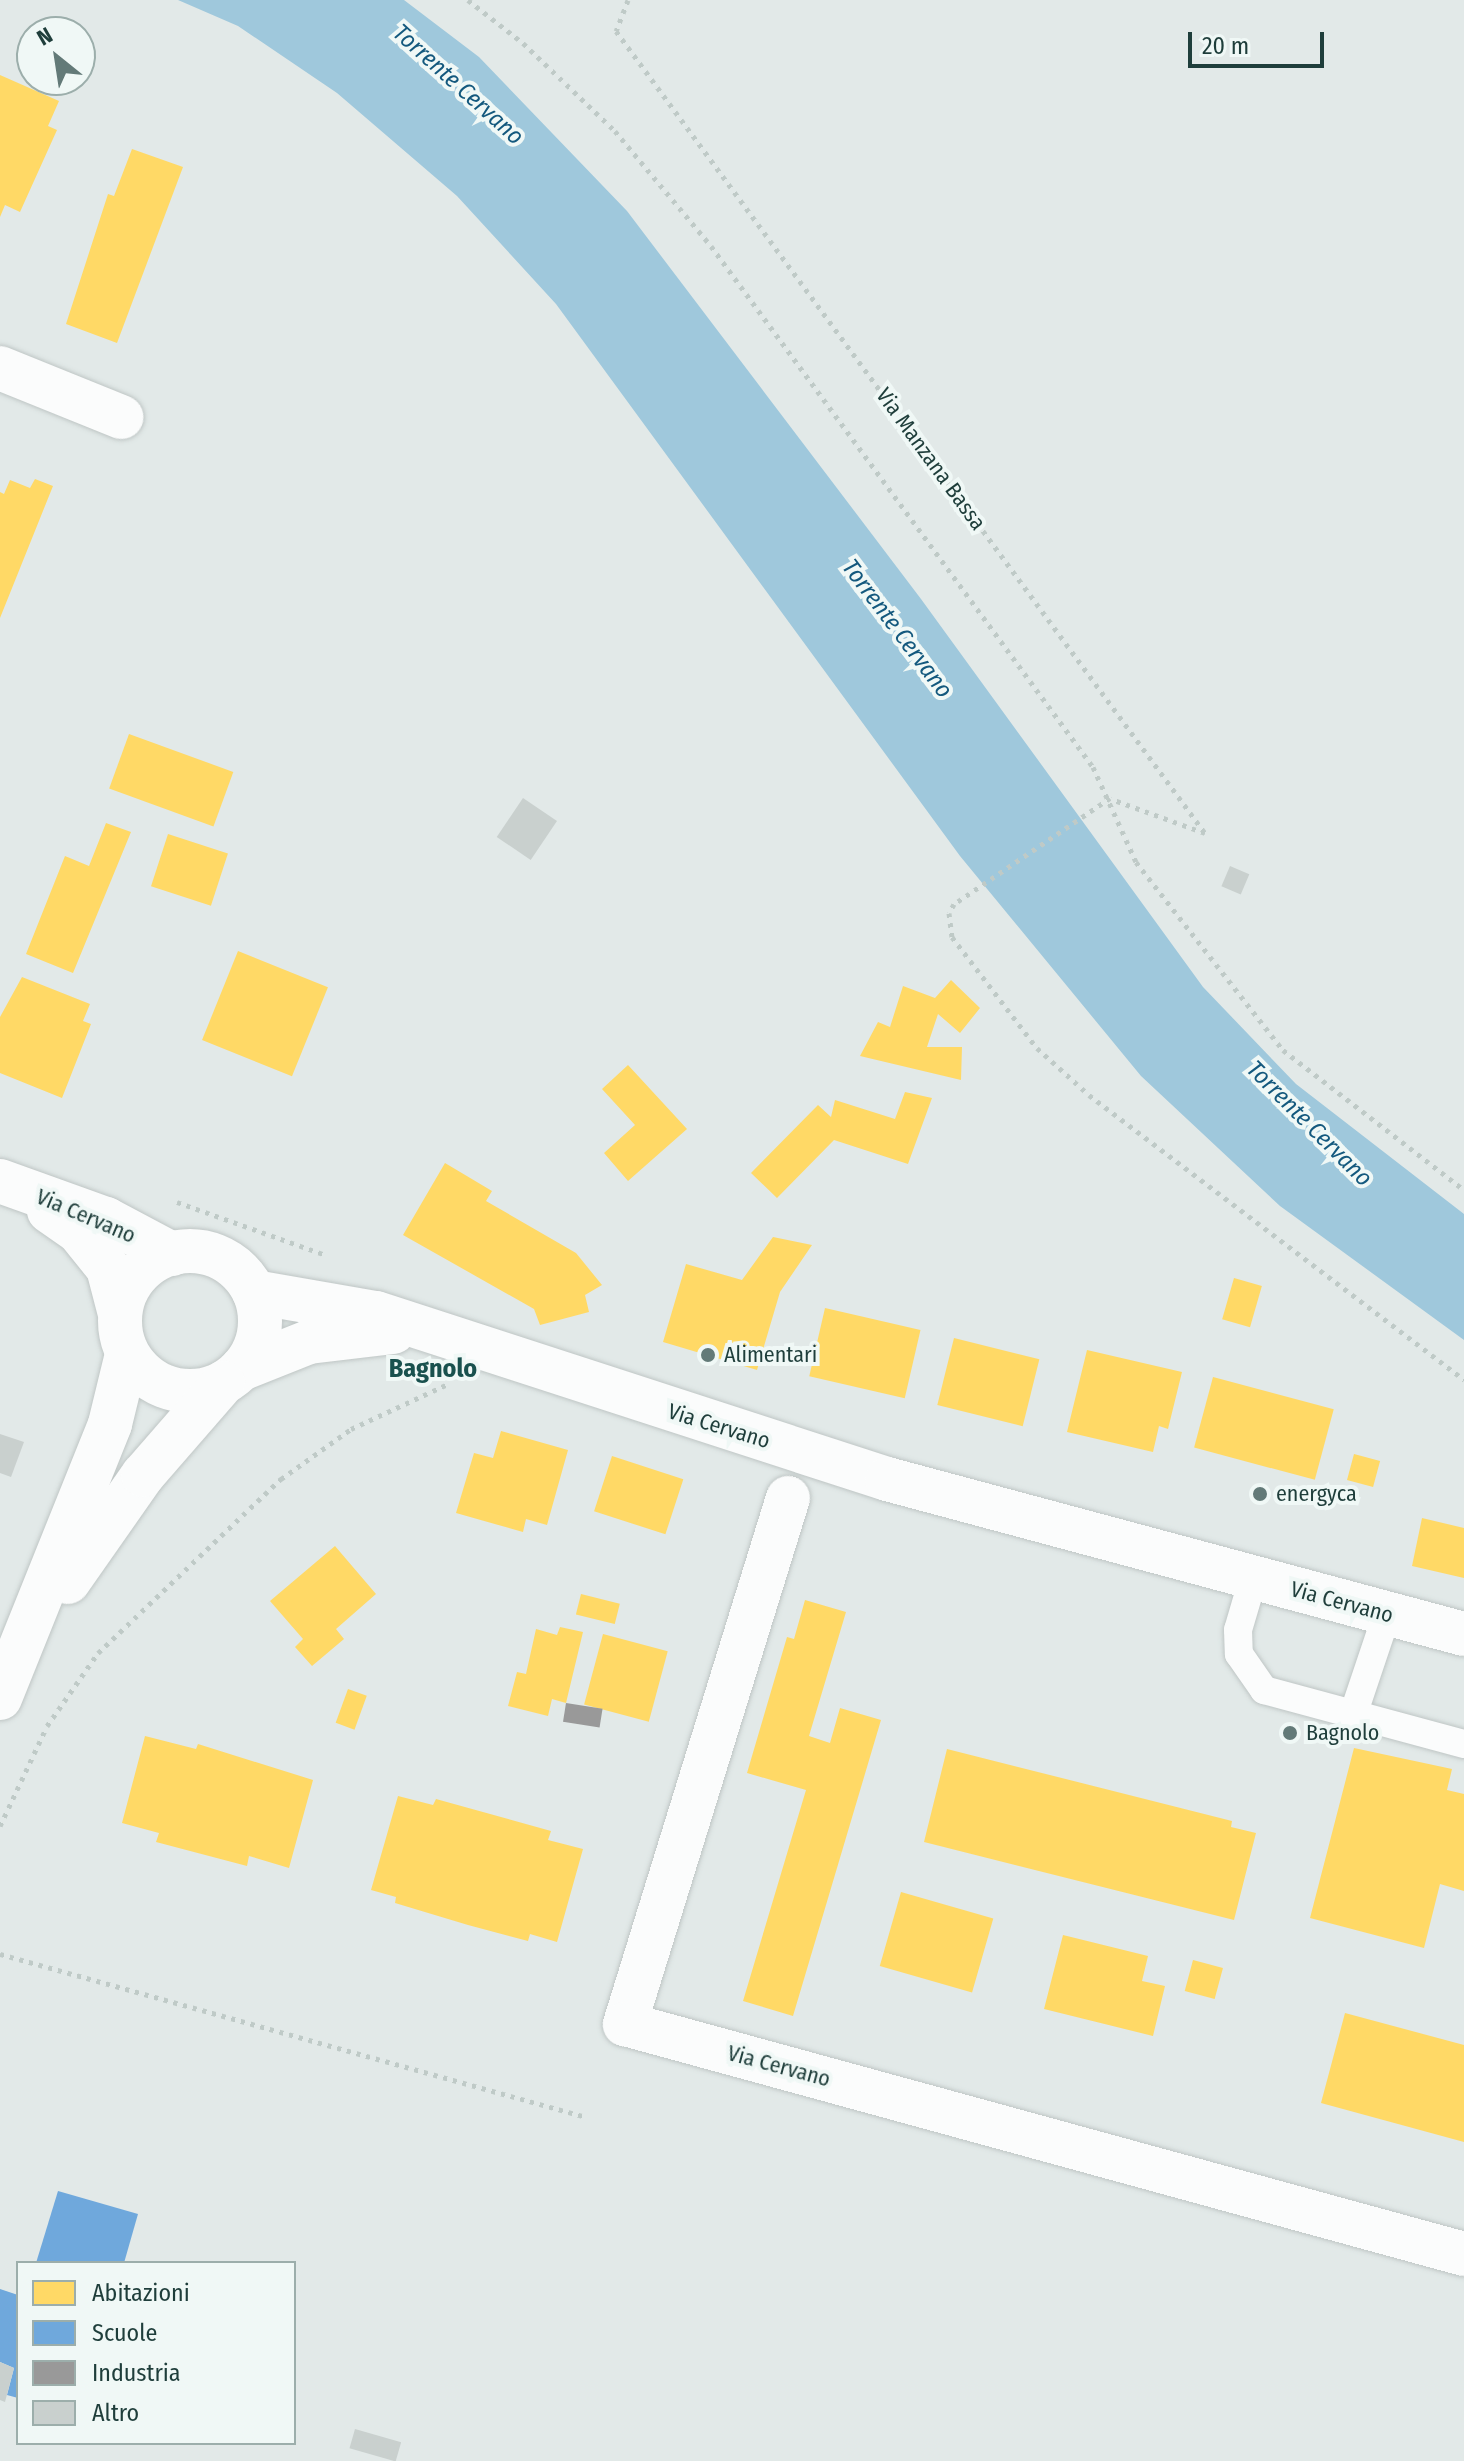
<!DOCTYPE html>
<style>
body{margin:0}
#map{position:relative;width:1464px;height:2461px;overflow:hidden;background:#e2e9e8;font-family:"Fira Sans Condensed",sans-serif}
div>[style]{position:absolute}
.water>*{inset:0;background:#9fc8dc}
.homes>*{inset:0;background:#ffd966;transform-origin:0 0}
.schools>*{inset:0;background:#6fa8dc}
.industry>*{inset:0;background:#999;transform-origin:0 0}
.building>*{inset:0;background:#c9d0ce;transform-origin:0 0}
.path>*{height:5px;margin-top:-2.5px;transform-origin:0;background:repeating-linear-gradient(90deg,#bfcac7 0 4px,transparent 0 10px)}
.roads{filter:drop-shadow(0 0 2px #bfc6c5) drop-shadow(0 0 2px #bfc6c5)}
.lane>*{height:28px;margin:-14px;padding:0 14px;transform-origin:14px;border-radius:14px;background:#fbfcfc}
.street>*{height:44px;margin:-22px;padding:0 22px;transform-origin:22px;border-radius:22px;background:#fbfcfc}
.secondary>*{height:44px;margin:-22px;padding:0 22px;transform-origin:22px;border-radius:22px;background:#fbfcfc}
.secondary>.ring{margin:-22px;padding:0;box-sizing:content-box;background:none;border:44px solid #fbfcfc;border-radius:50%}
.dots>*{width:22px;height:22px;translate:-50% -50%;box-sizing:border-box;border:4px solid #f0f8f6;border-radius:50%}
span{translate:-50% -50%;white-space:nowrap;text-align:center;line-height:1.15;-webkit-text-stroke:8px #f0f8f6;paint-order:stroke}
.street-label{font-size:22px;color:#1f3e3b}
.poi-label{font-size:22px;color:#1f3e3b}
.left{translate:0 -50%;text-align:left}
.water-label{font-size:24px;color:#14597e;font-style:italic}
.quarter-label{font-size:26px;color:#19514e;font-weight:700}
.legend{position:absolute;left:16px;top:2261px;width:280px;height:184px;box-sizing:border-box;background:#f0f8f6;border:2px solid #9caeab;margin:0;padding:10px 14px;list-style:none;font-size:24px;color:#1f3e3b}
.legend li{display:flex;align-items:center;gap:16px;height:40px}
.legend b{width:40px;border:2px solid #9caeab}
.north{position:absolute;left:16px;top:16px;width:80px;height:80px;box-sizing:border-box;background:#f0f8f6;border:2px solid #9caeab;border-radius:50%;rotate:330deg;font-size:22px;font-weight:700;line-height:32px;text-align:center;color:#1f3e3b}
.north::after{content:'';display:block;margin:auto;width:28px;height:36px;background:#637a78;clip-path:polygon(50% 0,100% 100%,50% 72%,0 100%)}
.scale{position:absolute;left:1188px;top:32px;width:136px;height:36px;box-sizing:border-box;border:4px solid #1f3e3b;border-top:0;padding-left:10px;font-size:24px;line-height:28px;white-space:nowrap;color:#1f3e3b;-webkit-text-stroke:6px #f0f8f6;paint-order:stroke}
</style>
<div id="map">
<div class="water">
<div style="clip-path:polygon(178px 0,404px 0,479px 57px,627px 211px,921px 599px,1203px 987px,1296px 1084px,1464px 1214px,1464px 1340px,1280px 1206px,1141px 1076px,960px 856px,556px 304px,457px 196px,337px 93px,238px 26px)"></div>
</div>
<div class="homes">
<div style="clip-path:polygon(0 75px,59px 101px,48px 126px,57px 130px,20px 212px,5px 205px,0 217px)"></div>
<div style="clip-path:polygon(132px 149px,183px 167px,117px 343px,66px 324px,108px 194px,114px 196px)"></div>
<div style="clip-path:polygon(35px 479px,53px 486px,0 618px,0 492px,4px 494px,10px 480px,30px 488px)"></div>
<div style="left:129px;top:734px;width:111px;height:58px;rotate:20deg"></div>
<div style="clip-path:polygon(106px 823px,131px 832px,73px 973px,26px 954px,65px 856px,89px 866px)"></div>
<div style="left:168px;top:834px;width:63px;height:55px;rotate:18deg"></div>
<div style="left:238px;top:951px;width:97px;height:96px;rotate:22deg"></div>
<div style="clip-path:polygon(22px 977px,90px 1004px,83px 1021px,91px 1024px,62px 1098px,0 1073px,0 1017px)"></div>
<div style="clip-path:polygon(951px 980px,980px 1008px,960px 1033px,938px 1014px,927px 1047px,962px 1047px,961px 1080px,860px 1056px,878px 1022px,890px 1027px,903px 986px,935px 998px)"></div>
<div style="clip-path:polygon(628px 1065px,687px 1129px,628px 1181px,604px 1153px,635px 1125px,602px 1089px)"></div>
<div style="clip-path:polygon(905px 1092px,932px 1098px,908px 1164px,834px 1140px,777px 1198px,751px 1173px,818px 1105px,831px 1117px,835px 1100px,895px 1119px)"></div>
<div style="clip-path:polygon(445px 1163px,492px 1191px,486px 1201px,576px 1253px,602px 1285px,585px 1295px,589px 1312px,540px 1325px,534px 1309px,403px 1235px)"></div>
<div style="clip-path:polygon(773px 1237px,812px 1245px,780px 1292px,757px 1370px,663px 1342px,686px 1264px,742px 1280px)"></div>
<div style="left:1234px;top:1278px;width:29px;height:43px;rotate:16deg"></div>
<div style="left:825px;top:1308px;width:98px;height:70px;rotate:13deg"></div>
<div style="left:954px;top:1338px;width:88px;height:69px;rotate:14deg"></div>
<div style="clip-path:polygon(1087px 1350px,1182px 1372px,1168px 1429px,1159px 1426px,1153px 1452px,1067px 1432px)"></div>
<div style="left:1213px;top:1377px;width:125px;height:73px;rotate:15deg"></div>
<div style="clip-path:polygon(501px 1431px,568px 1450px,547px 1525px,526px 1519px,523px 1532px,456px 1513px,474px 1453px,493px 1458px)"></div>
<div style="left:1354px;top:1454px;width:27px;height:27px;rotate:15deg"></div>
<div style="left:612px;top:1456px;width:75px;height:58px;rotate:18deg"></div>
<div style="clip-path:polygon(1422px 1518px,1464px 1528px,1464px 1578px,1412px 1566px)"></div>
<div style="clip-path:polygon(335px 1546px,376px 1594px,336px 1629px,344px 1639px,312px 1666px,295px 1647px,303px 1639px,270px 1601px)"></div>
<div style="left:581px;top:1594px;width:40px;height:21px;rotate:14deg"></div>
<div style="clip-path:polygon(805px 1600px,846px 1612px,809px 1736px,830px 1743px,840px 1708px,881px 1720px,793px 2016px,743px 2001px,806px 1790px,747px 1773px,787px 1637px,794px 1639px)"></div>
<div style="clip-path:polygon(560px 1627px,583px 1632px,566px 1703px,552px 1699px,548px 1716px,508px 1706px,517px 1672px,526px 1674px,536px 1629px,557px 1635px)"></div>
<div style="left:603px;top:1634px;width:67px;height:73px;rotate:15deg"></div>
<div style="left:348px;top:1689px;width:20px;height:36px;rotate:20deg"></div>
<div style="clip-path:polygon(145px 1736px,196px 1749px,198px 1744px,313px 1780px,289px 1868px,249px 1856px,247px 1866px,156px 1842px,159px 1833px,122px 1823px)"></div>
<div style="clip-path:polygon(1354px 1748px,1452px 1769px,1447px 1790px,1464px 1794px,1464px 1891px,1440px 1884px,1424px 1948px,1310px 1918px)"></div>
<div style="clip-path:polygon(947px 1749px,1232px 1821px,1231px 1827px,1256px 1833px,1234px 1920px,924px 1842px)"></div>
<div style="clip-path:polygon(398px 1796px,433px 1805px,436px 1799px,551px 1831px,548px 1840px,583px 1849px,557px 1942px,530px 1934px,528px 1941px,468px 1925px,395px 1903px,396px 1897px,371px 1890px)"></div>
<div style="left:901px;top:1892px;width:96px;height:77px;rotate:16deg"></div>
<div style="clip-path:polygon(1063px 1935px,1148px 1956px,1142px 1981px,1165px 1986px,1153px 2036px,1044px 2009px)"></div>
<div style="left:1193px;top:1960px;width:31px;height:32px;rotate:15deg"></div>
<div style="clip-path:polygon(1345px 2013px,1464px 2045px,1464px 2142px,1321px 2103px)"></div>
</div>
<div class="schools">
<div style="clip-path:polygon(58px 2191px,138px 2214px,124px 2263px,36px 2263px)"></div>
<div style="clip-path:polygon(0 2289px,18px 2295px,18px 2398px,7px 2395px,14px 2368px,0 2362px)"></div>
</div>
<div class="industry">
<div style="left:566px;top:1703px;width:37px;height:19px;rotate:9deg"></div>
</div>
<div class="building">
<div style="left:523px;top:798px;width:41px;height:47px;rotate:34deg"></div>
<div style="left:1230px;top:866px;width:21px;height:22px;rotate:23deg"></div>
<div style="clip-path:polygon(0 1434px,24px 1442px,11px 1477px,0 1473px)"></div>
<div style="clip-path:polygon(0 2362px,14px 2368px,5px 2402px,0 2400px)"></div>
<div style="left:355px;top:2429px;width:48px;height:20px;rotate:16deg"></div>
</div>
<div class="path">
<div style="left:468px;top:0;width:70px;rotate:38deg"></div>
<div style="left:523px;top:43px;width:127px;rotate:43.7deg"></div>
<div style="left:615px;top:131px;width:150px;rotate:50.1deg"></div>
<div style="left:711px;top:246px;width:646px;rotate:53.75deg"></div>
<div style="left:1093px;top:767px;width:104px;rotate:65.6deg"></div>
<div style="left:1136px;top:862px;width:239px;rotate:52deg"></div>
<div style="left:1283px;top:1050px;width:229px;rotate:37.7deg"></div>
<div style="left:628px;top:0;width:33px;rotate:111deg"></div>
<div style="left:616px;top:31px;width:995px;rotate:53.71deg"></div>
<div style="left:1205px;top:833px;width:100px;rotate:-160.1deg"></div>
<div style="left:1110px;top:798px;width:189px;rotate:145.8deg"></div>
<div style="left:954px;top:904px;width:10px;rotate:119deg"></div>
<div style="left:949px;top:913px;width:24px;rotate:83deg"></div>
<div style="left:952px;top:937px;width:140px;rotate:52.6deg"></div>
<div style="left:1037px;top:1048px;width:70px;rotate:42.1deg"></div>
<div style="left:1089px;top:1095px;width:471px;rotate:37.2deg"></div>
<div style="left:177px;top:1202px;width:158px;rotate:19.6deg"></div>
<div style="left:0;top:1826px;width:110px;rotate:-64.8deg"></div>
<div style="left:47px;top:1726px;width:89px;rotate:-55.1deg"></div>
<div style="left:98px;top:1653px;width:253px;rotate:-43.6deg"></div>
<div style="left:281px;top:1479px;width:86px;rotate:-35.5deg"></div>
<div style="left:351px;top:1429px;width:105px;rotate:-24.9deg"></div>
<div style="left:0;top:1954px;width:608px;rotate:15.54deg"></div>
</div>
<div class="roads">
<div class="lane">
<div style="left:1253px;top:1579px;width:53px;rotate:106.4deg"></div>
<div style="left:1238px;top:1630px;width:24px;rotate:88deg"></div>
<div style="left:1239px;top:1654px;width:44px;rotate:55.2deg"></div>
<div style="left:1264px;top:1690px;width:207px;rotate:15.1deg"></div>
<div style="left:1353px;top:1715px;width:107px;rotate:-71.4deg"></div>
</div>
<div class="street">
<div style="left:0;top:368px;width:131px;rotate:22deg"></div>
<div style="left:788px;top:1498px;width:551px;rotate:107.22deg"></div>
<div style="left:625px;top:2024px;width:870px;rotate:15.33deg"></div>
</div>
<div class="secondary">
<div style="left:0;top:1181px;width:113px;rotate:19.7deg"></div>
<div style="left:106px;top:1219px;width:75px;rotate:27.9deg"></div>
<div style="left:49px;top:1211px;width:35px;rotate:35deg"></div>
<div style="left:78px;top:1231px;width:48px;rotate:51deg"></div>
<div style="left:108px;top:1268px;width:48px;rotate:75.4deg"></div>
<div class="ring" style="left:120px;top:1251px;width:96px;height:96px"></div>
<div style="left:254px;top:1292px;width:124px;rotate:9.8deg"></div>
<div style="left:376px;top:1313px;width:537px;rotate:18deg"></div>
<div style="left:887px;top:1479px;width:597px;rotate:15.04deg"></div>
<div style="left:241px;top:1369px;width:73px;rotate:-21.7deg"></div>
<div style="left:309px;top:1342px;width:85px;rotate:-6.8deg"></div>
<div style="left:68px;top:1582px;width:131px;rotate:-55deg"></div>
<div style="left:143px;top:1475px;width:122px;rotate:-49deg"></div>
<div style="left:0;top:1698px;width:295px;rotate:-68.1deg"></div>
<div style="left:110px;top:1424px;width:72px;rotate:-76.3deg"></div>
</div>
</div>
<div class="dots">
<div style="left:708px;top:1355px;background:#637a78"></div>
<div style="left:1260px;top:1494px;background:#637a78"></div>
<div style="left:1290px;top:1733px;background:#637a78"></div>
</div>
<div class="street-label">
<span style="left:931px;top:459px;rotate:54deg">Via Manzana Bassa</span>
<span style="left:86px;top:1216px;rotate:23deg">Via Cervano</span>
<span style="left:719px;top:1426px;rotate:17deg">Via Cervano</span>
<span style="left:1342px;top:1602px;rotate:15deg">Via Cervano</span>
<span style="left:779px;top:2066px;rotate:15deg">Via Cervano</span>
</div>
<div class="poi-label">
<span class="left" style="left:724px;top:1355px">Alimentari</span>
<span class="left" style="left:1276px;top:1494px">energyca</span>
<span class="left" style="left:1306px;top:1733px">Bagnolo</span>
</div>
<div class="water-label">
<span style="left:458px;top:85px;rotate:42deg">Torrente Cervano</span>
<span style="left:897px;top:629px;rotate:53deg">Torrente Cervano</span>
<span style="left:1309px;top:1124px;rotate:45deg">Torrente Cervano</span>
</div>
<div class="quarter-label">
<span style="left:433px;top:1369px">Bagnolo</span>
</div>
<ul class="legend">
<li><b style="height:22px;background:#ffd966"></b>Abitazioni</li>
<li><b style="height:22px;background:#6fa8dc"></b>Scuole</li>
<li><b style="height:22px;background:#999"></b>Industria</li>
<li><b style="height:22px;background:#c9d0ce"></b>Altro</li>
</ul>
<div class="north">N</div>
<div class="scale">20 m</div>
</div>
